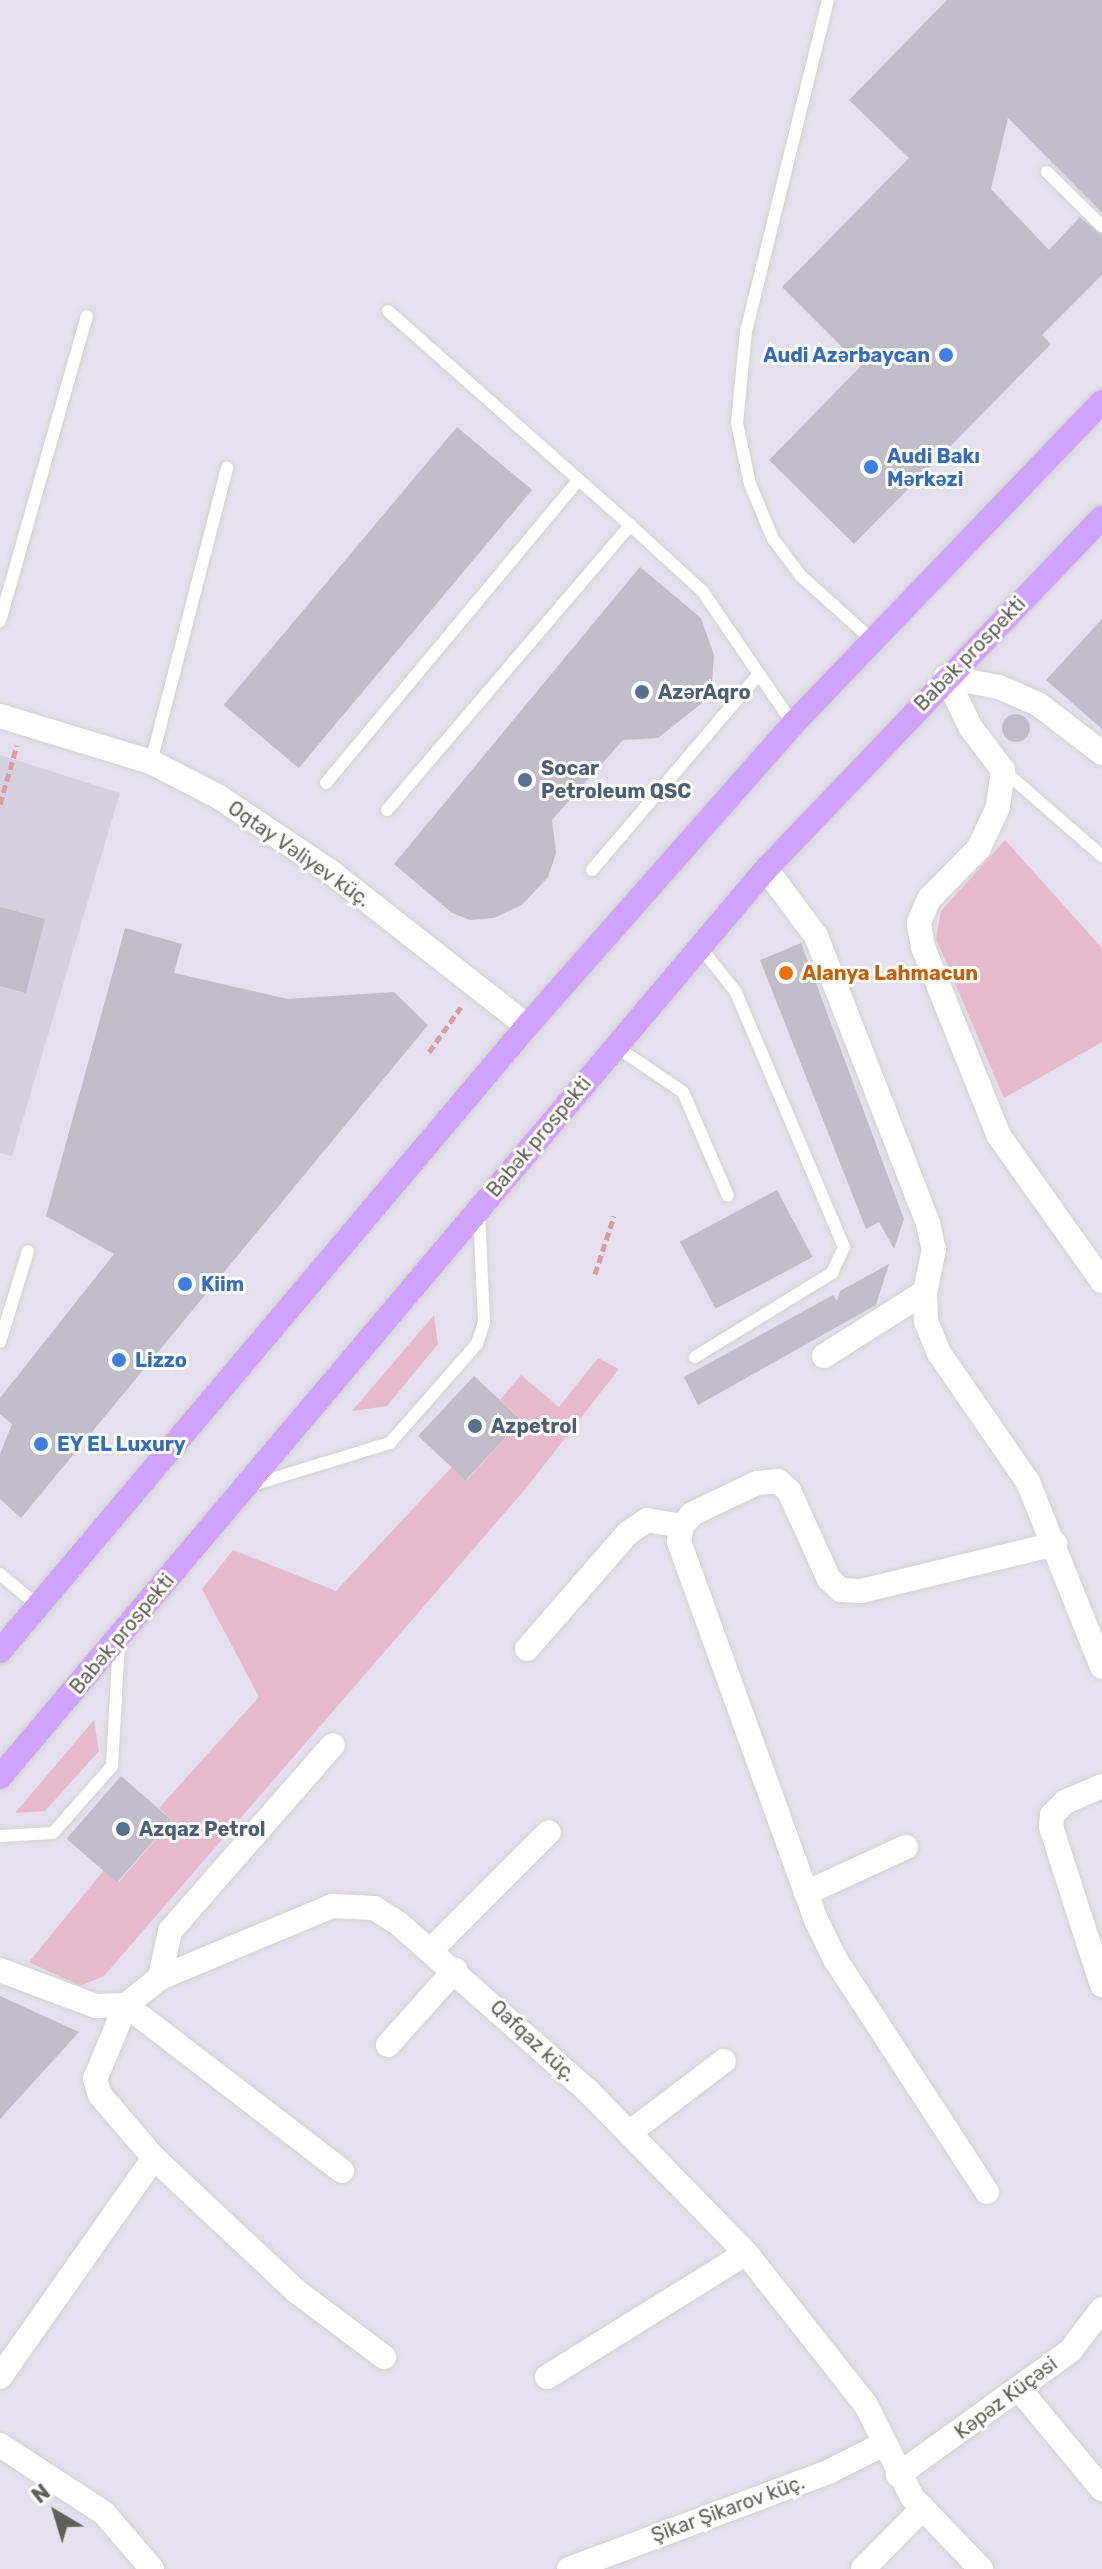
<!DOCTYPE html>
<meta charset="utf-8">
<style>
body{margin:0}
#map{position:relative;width:1102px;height:2569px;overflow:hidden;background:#e5e0ed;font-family:Rubik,sans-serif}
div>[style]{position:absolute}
.education>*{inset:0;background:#d6d1df}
.green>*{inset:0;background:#e6baca}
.building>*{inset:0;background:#c0bdc7;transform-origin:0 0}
.round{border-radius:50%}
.path>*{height:5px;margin-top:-2.5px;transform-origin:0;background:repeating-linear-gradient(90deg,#d89da2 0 8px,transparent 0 12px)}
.roads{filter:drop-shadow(0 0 2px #d1d3cc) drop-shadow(0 0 2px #d1d3cc)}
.lane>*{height:12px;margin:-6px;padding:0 6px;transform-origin:6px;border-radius:6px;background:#fff}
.street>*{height:24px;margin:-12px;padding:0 12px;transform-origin:12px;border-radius:12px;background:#fff}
.primary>*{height:24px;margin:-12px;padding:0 12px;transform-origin:12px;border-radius:12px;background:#cfa2ff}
.dots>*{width:22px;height:22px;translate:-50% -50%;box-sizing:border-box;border:4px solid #fff;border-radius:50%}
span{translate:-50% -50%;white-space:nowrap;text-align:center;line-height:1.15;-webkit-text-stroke:6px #fff;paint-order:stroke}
.shop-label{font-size:20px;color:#366cbe;font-weight:700}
.right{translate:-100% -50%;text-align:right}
.left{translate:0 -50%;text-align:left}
.street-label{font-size:20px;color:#606259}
.service-label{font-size:20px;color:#4e5e75;font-weight:700}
.food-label{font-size:20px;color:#c56008;font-weight:700}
.north{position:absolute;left:16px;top:2473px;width:80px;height:80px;-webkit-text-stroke:6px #fff;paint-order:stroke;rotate:322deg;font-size:22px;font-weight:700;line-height:32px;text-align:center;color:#606259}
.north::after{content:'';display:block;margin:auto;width:28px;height:36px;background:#606259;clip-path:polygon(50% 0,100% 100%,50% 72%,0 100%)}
</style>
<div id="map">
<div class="education">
<div style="clip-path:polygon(0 755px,120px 793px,12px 1156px,0 1153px)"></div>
</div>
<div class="green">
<div style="clip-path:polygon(1005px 840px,1102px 948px,1102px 1042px,1004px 1098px,936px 939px,941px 911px)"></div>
<div style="clip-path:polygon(434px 1315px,438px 1344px,387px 1406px,352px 1411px)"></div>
<div style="clip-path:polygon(598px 1358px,619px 1369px,527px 1487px,104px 1976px,80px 1986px,29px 1962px,104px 1870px,119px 1882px,172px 1820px,159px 1808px,259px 1697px,202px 1589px,233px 1550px,336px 1591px,452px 1467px,467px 1480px,522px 1420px,500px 1400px,521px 1375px,559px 1407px)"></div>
<div style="clip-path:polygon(94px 1720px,99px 1751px,45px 1811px,15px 1813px)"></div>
</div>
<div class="building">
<div style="clip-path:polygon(947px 0,1102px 0,1102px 213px,1008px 118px,991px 189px,1049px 250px,1080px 217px,1102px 235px,1102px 275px,1042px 335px,1051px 344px,854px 544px,769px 460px,861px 366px,782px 287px,909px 158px,849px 100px)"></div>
<div style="left:457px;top:427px;width:98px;height:363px;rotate:40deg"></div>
<div style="clip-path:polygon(640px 567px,701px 618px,714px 655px,712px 683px,702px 703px,658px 738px,623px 740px,552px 820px,556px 853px,548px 877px,522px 905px,494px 918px,470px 920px,452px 913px,394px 864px)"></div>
<div style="clip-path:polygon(1102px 619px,1102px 729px,1046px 680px)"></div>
<div class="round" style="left:1002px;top:714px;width:28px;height:28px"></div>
<div style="clip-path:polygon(0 907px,45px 919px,26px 993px,0 986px)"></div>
<div style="clip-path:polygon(125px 928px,182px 944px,174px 973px,288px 999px,394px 992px,428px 1025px,21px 1518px,0 1499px,0 1454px,12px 1424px,0 1414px,0 1398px,114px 1254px,46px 1216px)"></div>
<div style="clip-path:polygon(801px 943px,904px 1219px,894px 1249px,879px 1222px,866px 1229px,760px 960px)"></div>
<div style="left:777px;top:1190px;width:76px;height:110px;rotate:62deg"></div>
<div style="clip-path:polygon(889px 1264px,876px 1305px,698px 1405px,684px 1377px,833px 1295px,837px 1301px,840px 1291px)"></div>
<div style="left:474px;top:1376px;width:65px;height:82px;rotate:43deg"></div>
<div style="left:121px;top:1776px;width:67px;height:83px;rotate:41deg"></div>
<div style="clip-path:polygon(0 1996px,79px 2032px,0 2119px)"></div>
</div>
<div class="path">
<div style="left:0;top:804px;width:61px;rotate:-73.9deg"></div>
<div style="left:429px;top:1052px;width:55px;rotate:-54.6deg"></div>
<div style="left:595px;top:1274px;width:61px;rotate:-71.9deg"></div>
</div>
<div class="roads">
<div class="lane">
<div style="left:828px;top:0;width:341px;rotate:103.9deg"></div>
<div style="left:746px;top:331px;width:92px;rotate:95.6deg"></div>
<div style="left:737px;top:423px;width:62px;rotate:78deg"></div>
<div style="left:750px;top:484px;width:60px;rotate:67.3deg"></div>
<div style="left:773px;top:539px;width:46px;rotate:52.9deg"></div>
<div style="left:801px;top:576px;width:94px;rotate:42deg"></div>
<div style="left:1047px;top:172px;width:77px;rotate:44.5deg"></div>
<div style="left:388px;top:311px;width:323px;rotate:41.5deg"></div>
<div style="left:0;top:621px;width:317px;rotate:-74.1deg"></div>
<div style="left:151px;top:762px;width:304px;rotate:-75.5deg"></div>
<div style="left:1003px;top:770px;width:131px;rotate:41deg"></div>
<div style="left:326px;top:783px;width:393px;rotate:-50.2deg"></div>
<div style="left:387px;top:810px;width:375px;rotate:-49.5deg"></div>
<div style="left:630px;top:525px;width:99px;rotate:42.5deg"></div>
<div style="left:703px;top:592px;width:160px;rotate:55.7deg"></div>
<div style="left:592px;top:870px;width:257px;rotate:-49.6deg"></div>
<div style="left:615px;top:1046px;width:82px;rotate:34.1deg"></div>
<div style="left:683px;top:1092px;width:113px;rotate:66.6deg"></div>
<div style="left:0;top:1342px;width:95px;rotate:-72.9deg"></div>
<div style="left:695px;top:1357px;width:161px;rotate:-31.5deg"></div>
<div style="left:832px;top:1273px;width:29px;rotate:-65deg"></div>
<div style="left:844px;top:1247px;width:277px;rotate:-113deg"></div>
<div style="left:736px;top:992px;width:58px;rotate:-128.7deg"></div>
<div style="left:249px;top:1486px;width:147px;rotate:-17deg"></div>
<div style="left:390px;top:1443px;width:132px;rotate:-48.7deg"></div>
<div style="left:477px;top:1344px;width:23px;rotate:-72deg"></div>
<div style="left:484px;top:1322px;width:112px;rotate:-92.6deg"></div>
<div style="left:0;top:1574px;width:50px;rotate:40.1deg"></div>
<div style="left:0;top:1836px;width:53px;rotate:-3.2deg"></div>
<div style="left:53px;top:1833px;width:89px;rotate:-48.6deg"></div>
<div style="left:112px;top:1766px;width:126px;rotate:-86.8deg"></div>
</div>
<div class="street">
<div style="left:946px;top:677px;width:57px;rotate:63.9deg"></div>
<div style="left:971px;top:728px;width:53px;rotate:52.7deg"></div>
<div style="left:1003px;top:770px;width:37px;rotate:98deg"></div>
<div style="left:998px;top:807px;width:45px;rotate:114.9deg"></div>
<div style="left:979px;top:848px;width:71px;rotate:134.4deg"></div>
<div style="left:929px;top:899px;width:26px;rotate:113deg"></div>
<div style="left:919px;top:923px;width:24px;rotate:81deg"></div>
<div style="left:923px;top:947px;width:204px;rotate:68.1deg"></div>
<div style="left:999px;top:1136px;width:178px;rotate:54.6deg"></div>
<div style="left:946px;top:677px;width:54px;rotate:10.7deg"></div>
<div style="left:999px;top:687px;width:43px;rotate:23.6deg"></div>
<div style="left:1038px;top:704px;width:81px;rotate:37.4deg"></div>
<div style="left:0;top:716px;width:158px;rotate:16.9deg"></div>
<div style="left:151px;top:762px;width:76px;rotate:27.2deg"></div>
<div style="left:219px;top:797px;width:136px;rotate:33.9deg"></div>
<div style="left:332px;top:873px;width:248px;rotate:38.1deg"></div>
<div style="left:766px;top:869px;width:84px;rotate:53.3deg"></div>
<div style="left:816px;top:936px;width:309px;rotate:68.7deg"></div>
<div style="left:928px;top:1224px;width:26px;rotate:77deg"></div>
<div style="left:934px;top:1249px;width:44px;rotate:101.8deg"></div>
<div style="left:925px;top:1292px;width:29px;rotate:88deg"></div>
<div style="left:926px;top:1321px;width:35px;rotate:68deg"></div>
<div style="left:939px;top:1353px;width:157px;rotate:55.4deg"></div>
<div style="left:1028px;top:1482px;width:199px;rotate:68.2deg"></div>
<div style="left:824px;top:1356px;width:120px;rotate:-32.4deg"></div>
<div style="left:527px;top:1649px;width:154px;rotate:-49deg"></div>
<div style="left:628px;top:1533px;width:23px;rotate:-34deg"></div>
<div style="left:647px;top:1520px;width:36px;rotate:10deg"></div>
<div style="left:1102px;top:1786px;width:40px;rotate:156.6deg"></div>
<div style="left:1065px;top:1802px;width:18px;rotate:135deg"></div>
<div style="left:1052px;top:1815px;width:12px;rotate:95deg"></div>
<div style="left:1051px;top:1827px;width:166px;rotate:72.1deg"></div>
<div style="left:806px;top:1893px;width:110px;rotate:-24.7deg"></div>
<div style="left:432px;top:1949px;width:165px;rotate:-45deg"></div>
<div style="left:0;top:1970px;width:103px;rotate:20.6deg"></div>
<div style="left:96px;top:2006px;width:30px;rotate:-2deg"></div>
<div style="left:126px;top:2005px;width:43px;rotate:-38.5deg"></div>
<div style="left:160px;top:1978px;width:186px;rotate:-22.7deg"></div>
<div style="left:332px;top:1906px;width:42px;rotate:2.7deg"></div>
<div style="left:374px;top:1908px;width:28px;rotate:32deg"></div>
<div style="left:398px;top:1923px;width:252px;rotate:41.5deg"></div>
<div style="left:587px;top:2090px;width:228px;rotate:45.7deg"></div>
<div style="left:746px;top:2253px;width:194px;rotate:51.7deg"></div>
<div style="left:866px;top:2405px;width:103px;rotate:63.4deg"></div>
<div style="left:912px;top:2497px;width:100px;rotate:46.2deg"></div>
<div style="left:160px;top:1978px;width:48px;rotate:-78deg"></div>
<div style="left:170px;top:1931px;width:247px;rotate:-48.8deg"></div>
<div style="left:388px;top:2045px;width:101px;rotate:-48.2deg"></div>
<div style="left:629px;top:2133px;width:119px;rotate:-37.2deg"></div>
<div style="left:342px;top:2171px;width:272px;rotate:-142.5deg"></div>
<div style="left:126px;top:2005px;width:80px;rotate:112.7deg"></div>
<div style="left:95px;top:2079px;width:17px;rotate:73deg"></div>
<div style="left:100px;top:2095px;width:83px;rotate:49.4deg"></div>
<div style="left:154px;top:2158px;width:195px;rotate:43.1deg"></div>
<div style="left:296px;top:2291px;width:110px;rotate:36.9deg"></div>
<div style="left:987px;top:2192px;width:278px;rotate:-123.1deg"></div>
<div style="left:835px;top:1959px;width:43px;rotate:-116deg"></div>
<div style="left:816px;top:1920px;width:403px;rotate:-109.9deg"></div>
<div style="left:679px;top:1541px;width:15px;rotate:-79deg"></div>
<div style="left:682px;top:1526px;width:16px;rotate:-50deg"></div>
<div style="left:692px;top:1514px;width:72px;rotate:-25.5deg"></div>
<div style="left:757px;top:1483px;width:21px;rotate:-5deg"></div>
<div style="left:778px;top:1481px;width:15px;rotate:42deg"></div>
<div style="left:789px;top:1491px;width:97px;rotate:65.6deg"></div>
<div style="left:829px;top:1579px;width:16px;rotate:43deg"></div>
<div style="left:841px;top:1590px;width:20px;rotate:3deg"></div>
<div style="left:861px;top:1591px;width:200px;rotate:-13.6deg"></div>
<div style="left:0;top:2377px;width:268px;rotate:-54.9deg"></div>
<div style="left:547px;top:2377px;width:234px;rotate:-31.9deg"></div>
<div style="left:1019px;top:2389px;width:130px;rotate:50.3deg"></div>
<div style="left:0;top:2445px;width:124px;rotate:33.2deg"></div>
<div style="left:104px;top:2513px;width:74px;rotate:49.4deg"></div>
<div style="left:898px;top:2475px;width:213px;rotate:-35.8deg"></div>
<div style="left:1071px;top:2350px;width:51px;rotate:-52.9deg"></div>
<div style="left:569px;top:2569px;width:277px;rotate:-20.5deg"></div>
<div style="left:828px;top:2472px;width:63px;rotate:-26.6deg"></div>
<div style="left:863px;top:2569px;width:84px;rotate:-45.5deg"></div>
</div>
<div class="primary">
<div style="left:0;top:1651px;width:818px;rotate:-49.86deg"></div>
<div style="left:527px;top:1026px;width:402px;rotate:-48.6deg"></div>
<div style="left:793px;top:724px;width:446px;rotate:-46.2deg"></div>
<div style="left:0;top:1777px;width:1188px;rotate:-49.85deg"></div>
<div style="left:766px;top:869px;width:486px;rotate:-46.3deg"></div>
</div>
</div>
<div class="dots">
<div style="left:946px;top:355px;background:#3f7fe0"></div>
<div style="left:871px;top:467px;background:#3f7fe0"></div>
<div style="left:642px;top:692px;background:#5c6f8a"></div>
<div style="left:525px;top:780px;background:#5c6f8a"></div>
<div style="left:786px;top:973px;background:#e8710a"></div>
<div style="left:185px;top:1284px;background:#3f7fe0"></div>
<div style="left:119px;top:1360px;background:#3f7fe0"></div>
<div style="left:475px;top:1426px;background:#5c6f8a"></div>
<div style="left:41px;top:1444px;background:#3f7fe0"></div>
<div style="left:123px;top:1829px;background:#5c6f8a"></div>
</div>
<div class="shop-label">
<span class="right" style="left:930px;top:355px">Audi Azərbaycan</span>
<span class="left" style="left:887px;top:468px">Audi Bakı<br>Mərkəzi</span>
<span class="left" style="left:201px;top:1284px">Kiim</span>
<span class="left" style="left:135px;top:1360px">Lizzo</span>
<span class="left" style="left:57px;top:1444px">EY EL Luxury</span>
</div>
<div class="street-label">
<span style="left:970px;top:654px;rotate:-46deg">Babək prospekti</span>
<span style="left:299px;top:854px;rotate:35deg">Oqtay Vəliyev küç.</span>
<span style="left:539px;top:1137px;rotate:-50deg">Babək prospekti</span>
<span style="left:122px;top:1634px;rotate:-50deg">Babək prospekti</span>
<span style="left:533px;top:2041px;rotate:43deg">Qafqaz küç.</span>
<span style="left:1006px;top:2398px;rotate:-37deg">Kəpəz Küçəsi</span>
<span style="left:728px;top:2509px;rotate:-20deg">Şikar Şikarov küç.</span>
</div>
<div class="service-label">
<span class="left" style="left:658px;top:692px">AzərAqro</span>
<span class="left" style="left:541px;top:780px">Socar<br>Petroleum QSC</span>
<span class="left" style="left:491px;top:1426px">Azpetrol</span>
<span class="left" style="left:139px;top:1829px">Azqaz Petrol</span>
</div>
<div class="food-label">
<span class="left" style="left:802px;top:973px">Alanya Lahmacun</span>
</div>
<div class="north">N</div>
</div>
